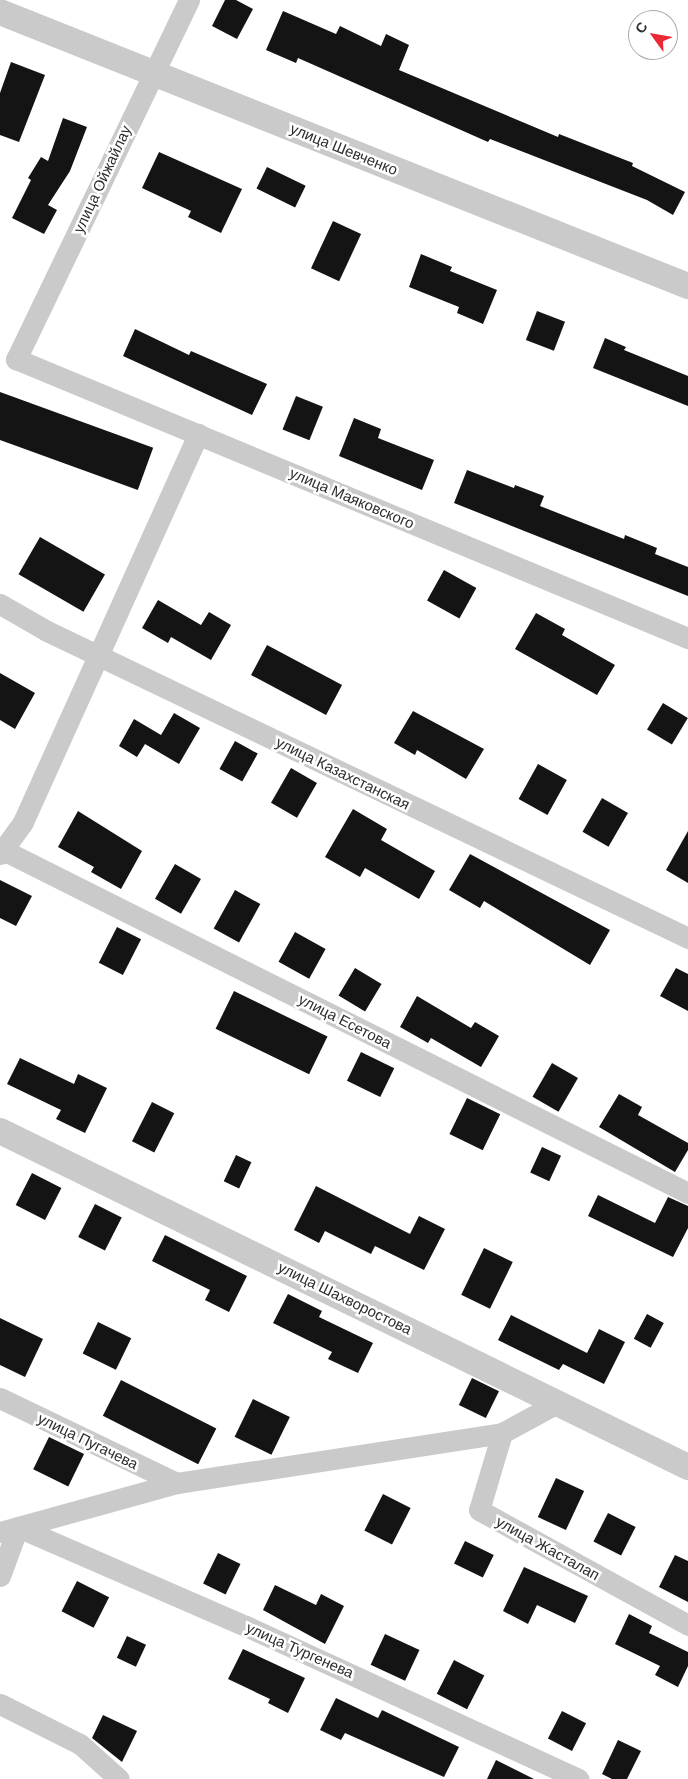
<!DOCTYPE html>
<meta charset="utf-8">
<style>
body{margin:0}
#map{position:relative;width:688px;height:1779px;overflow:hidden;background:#fff;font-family:Helvetica,sans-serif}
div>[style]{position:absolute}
.building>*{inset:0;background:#141414;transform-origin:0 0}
.minor>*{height:21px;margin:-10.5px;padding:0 10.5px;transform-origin:10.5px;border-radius:10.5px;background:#cacaca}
.tertiary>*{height:26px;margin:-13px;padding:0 13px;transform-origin:13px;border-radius:13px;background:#cacaca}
span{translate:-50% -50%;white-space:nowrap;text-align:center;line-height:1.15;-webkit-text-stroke:5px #fff;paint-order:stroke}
.street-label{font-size:15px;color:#2d2d2d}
.north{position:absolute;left:628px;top:10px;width:50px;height:50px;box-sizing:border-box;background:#fff;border:1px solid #ababab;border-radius:50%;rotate:302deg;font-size:14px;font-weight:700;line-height:20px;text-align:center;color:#2d2d2d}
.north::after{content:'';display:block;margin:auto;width:18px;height:22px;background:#eb2935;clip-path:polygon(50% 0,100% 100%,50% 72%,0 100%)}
</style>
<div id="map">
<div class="building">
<div style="clip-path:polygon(225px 0,236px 0,253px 9px,237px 39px,212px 26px)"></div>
<div style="clip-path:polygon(283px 11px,336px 34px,340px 26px,381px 46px,386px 34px,409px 45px,399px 70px,558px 137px,559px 134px,633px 163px,632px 166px,685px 192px,673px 215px,647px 200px,490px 139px,488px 142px,298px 58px,296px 63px,266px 50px)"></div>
<div style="clip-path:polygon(11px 62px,45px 75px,19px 142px,0 135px,0 93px)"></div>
<div style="clip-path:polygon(63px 118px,87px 127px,70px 171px,48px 205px,57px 210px,44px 234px,12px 218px,31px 180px,28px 178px,41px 157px,48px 161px)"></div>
<div style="clip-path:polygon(159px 152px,242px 189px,221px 233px,188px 217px,191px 211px,142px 188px)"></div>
<div style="left:267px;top:167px;width:43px;height:24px;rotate:26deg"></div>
<div style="left:333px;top:221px;width:31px;height:52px;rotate:25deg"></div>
<div style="clip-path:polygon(421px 254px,452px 267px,450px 271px,497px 290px,483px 324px,457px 313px,459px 307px,409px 287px)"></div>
<div style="left:537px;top:311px;width:30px;height:31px;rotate:21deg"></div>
<div style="clip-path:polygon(135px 329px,189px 355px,191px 351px,267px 384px,252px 415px,123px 356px)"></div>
<div style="clip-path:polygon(605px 338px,626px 347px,624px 350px,688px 376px,688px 406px,593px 368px)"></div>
<div style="left:0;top:392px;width:163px;height:45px;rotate:20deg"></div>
<div style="left:296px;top:396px;width:29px;height:36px;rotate:22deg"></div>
<div style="clip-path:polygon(354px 418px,381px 429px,378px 438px,434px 460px,422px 490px,339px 456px)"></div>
<div style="clip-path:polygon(467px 470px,514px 488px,515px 485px,544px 496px,540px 506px,624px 539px,625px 535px,657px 548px,655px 554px,688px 567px,688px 596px,454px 503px)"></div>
<div style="left:40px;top:537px;width:75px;height:43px;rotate:30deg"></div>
<div style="left:444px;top:570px;width:37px;height:35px;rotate:29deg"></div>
<div style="clip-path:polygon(158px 600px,201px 625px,209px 612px,231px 625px,211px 660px,171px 637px,168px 643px,142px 628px)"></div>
<div style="clip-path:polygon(536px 613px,565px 629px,562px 635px,615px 665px,597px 695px,515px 649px)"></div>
<div style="left:267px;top:645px;width:85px;height:34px;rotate:28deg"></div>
<div style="clip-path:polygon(0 673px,35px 693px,15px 729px,0 720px)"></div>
<div style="left:663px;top:703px;width:29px;height:31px;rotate:31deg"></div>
<div style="clip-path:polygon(413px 711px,484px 749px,466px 779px,417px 750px,415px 755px,394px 743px)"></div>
<div style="clip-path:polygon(174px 713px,200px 728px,179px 764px,145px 744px,137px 757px,119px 746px,134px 719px,161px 735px)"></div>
<div style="left:235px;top:741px;width:26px;height:32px;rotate:29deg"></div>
<div style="left:538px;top:764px;width:33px;height:40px;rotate:29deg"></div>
<div style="left:291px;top:768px;width:30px;height:40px;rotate:30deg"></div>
<div style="left:602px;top:798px;width:30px;height:39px;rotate:30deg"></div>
<div style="clip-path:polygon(353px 809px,387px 829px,381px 840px,435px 871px,419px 899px,365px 868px,360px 877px,325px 857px)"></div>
<div style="clip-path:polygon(78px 811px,142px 851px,121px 889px,91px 872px,94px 867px,58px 847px)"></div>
<div style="clip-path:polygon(688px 831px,688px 883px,666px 870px)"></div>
<div style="clip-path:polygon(470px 854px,610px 930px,590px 965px,484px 901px,480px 908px,449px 890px)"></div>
<div style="left:175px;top:864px;width:30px;height:40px;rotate:30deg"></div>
<div style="clip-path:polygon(0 880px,32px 896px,16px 926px,0 918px)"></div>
<div style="left:235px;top:890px;width:29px;height:44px;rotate:29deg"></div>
<div style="left:117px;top:927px;width:27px;height:40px;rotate:27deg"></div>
<div style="left:295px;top:932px;width:35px;height:34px;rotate:29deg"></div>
<div style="left:355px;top:968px;width:31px;height:32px;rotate:31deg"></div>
<div style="clip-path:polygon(676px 968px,688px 974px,688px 1011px,660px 996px)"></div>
<div style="left:234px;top:991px;width:104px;height:42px;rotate:26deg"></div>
<div style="clip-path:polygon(417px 996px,471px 1028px,475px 1022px,499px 1036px,481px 1067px,431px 1038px,428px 1043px,400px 1027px)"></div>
<div style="left:361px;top:1052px;width:37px;height:32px;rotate:26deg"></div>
<div style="clip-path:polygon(20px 1058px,74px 1084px,78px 1074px,107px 1088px,85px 1133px,56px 1119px,61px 1110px,7px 1084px)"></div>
<div style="left:552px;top:1063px;width:30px;height:39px;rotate:30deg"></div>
<div style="clip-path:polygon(619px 1094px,642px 1107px,638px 1115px,688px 1143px,688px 1150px,675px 1172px,599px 1127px)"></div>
<div style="left:467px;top:1098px;width:37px;height:40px;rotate:26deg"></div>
<div style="left:152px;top:1102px;width:25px;height:44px;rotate:27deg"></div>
<div style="left:542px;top:1147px;width:21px;height:28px;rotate:25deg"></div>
<div style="left:236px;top:1155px;width:17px;height:29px;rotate:25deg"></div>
<div style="left:32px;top:1173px;width:33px;height:36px;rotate:27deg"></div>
<div style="clip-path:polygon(316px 1186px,410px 1234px,419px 1216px,445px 1229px,424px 1270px,375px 1246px,371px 1254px,325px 1231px,319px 1243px,294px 1230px)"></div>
<div style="clip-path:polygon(598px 1195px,655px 1223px,668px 1197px,688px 1206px,688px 1228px,673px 1257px,588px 1216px)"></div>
<div style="left:95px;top:1204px;width:30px;height:37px;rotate:27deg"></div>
<div style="clip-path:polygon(165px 1235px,247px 1276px,229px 1312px,205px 1300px,210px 1290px,152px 1261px)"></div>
<div style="left:484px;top:1248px;width:32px;height:52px;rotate:26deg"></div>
<div style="clip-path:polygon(288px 1294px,322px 1311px,319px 1317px,373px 1343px,358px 1373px,328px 1359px,332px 1352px,273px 1323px)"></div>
<div style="left:647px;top:1314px;width:19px;height:28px;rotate:28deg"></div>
<div style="clip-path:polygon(511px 1315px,587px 1353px,599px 1329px,625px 1342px,604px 1384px,563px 1364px,559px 1370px,498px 1340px)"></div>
<div style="clip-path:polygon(0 1318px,43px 1339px,25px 1377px,0 1365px)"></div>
<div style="left:98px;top:1322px;width:37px;height:35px;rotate:26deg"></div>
<div style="left:472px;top:1378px;width:30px;height:30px;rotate:26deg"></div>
<div style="left:121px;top:1380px;width:107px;height:40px;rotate:27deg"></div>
<div style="left:253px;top:1399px;width:41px;height:42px;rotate:26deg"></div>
<div style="left:49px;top:1437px;width:39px;height:36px;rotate:26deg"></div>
<div style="left:556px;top:1478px;width:31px;height:43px;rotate:25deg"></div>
<div style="left:383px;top:1494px;width:31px;height:41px;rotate:27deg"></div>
<div style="left:608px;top:1513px;width:31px;height:32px;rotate:27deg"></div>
<div style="left:465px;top:1541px;width:32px;height:25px;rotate:26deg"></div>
<div style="left:218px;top:1553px;width:25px;height:34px;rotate:26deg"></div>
<div style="clip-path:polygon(675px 1555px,688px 1561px,688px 1602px,659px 1587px)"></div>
<div style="clip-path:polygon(524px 1567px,588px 1596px,575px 1623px,537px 1605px,528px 1624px,503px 1611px)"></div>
<div style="left:77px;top:1581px;width:36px;height:34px;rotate:27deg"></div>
<div style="clip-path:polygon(275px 1585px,316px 1605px,321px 1594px,344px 1606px,325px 1644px,263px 1610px)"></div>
<div style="clip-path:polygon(629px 1614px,652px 1626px,649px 1633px,688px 1652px,688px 1666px,678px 1687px,655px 1675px,660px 1666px,615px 1644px)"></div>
<div style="left:385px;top:1634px;width:38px;height:34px;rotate:25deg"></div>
<div style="left:127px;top:1636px;width:21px;height:24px;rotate:25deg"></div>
<div style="clip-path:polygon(243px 1649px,305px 1678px,288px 1713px,268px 1703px,270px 1699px,228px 1679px)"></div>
<div style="left:454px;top:1660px;width:34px;height:38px;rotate:27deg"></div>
<div style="clip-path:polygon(336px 1698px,378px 1718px,382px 1710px,459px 1747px,444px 1777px,345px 1733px,341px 1740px,320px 1730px)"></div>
<div style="left:562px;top:1711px;width:27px;height:31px;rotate:27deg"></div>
<div style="clip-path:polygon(103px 1715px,137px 1731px,122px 1762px,92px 1738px)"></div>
<div style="clip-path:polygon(618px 1740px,641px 1751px,627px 1779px,612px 1779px,602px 1774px)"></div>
<div style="clip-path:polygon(496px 1760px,534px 1779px,487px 1779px)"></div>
</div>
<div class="minor">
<div style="left:189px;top:0;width:399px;rotate:115.7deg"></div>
<div style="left:16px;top:359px;width:728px;rotate:22.55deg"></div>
<div style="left:0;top:604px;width:54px;rotate:29.9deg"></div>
<div style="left:47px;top:631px;width:711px;rotate:25.59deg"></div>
<div style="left:3px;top:850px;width:766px;rotate:26.6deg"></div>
<div style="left:0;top:854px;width:39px;rotate:-54deg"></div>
<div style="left:23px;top:822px;width:426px;rotate:-65.7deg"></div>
<div style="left:0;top:1398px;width:196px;rotate:25.7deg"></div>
<div style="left:502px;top:1433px;width:80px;rotate:106.6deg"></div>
<div style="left:479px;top:1510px;width:239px;rotate:28.8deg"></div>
<div style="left:0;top:1532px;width:184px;rotate:-15.5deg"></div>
<div style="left:177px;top:1483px;width:329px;rotate:-8.7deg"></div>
<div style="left:502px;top:1433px;width:65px;rotate:-28.5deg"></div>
<div style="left:0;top:1576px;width:52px;rotate:-69.8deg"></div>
<div style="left:18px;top:1527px;width:249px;rotate:23.5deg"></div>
<div style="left:246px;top:1626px;width:366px;rotate:24.7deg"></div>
<div style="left:0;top:1704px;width:89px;rotate:26.6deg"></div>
<div style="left:80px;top:1744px;width:52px;rotate:41.9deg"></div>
</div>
<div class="tertiary">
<div style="left:0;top:12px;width:741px;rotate:21.72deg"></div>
<div style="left:0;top:1131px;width:766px;rotate:26.03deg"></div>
</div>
<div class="street-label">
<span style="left:344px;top:149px;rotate:22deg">улица Шевченко</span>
<span style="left:102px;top:179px;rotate:-65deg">улица Ойжайлау</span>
<span style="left:352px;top:498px;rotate:23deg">улица Маяковского</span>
<span style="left:343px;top:773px;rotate:26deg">улица Казахстанская</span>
<span style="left:345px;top:1021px;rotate:27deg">улица Есетова</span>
<span style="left:345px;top:1298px;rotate:26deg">улица Шахворостова</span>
<span style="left:88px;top:1441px;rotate:26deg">улица Пугачева</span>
<span style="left:548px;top:1548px;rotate:29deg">улица Жасталап</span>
<span style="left:300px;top:1650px;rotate:24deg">улица Тургенева</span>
</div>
<div class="north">С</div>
</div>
